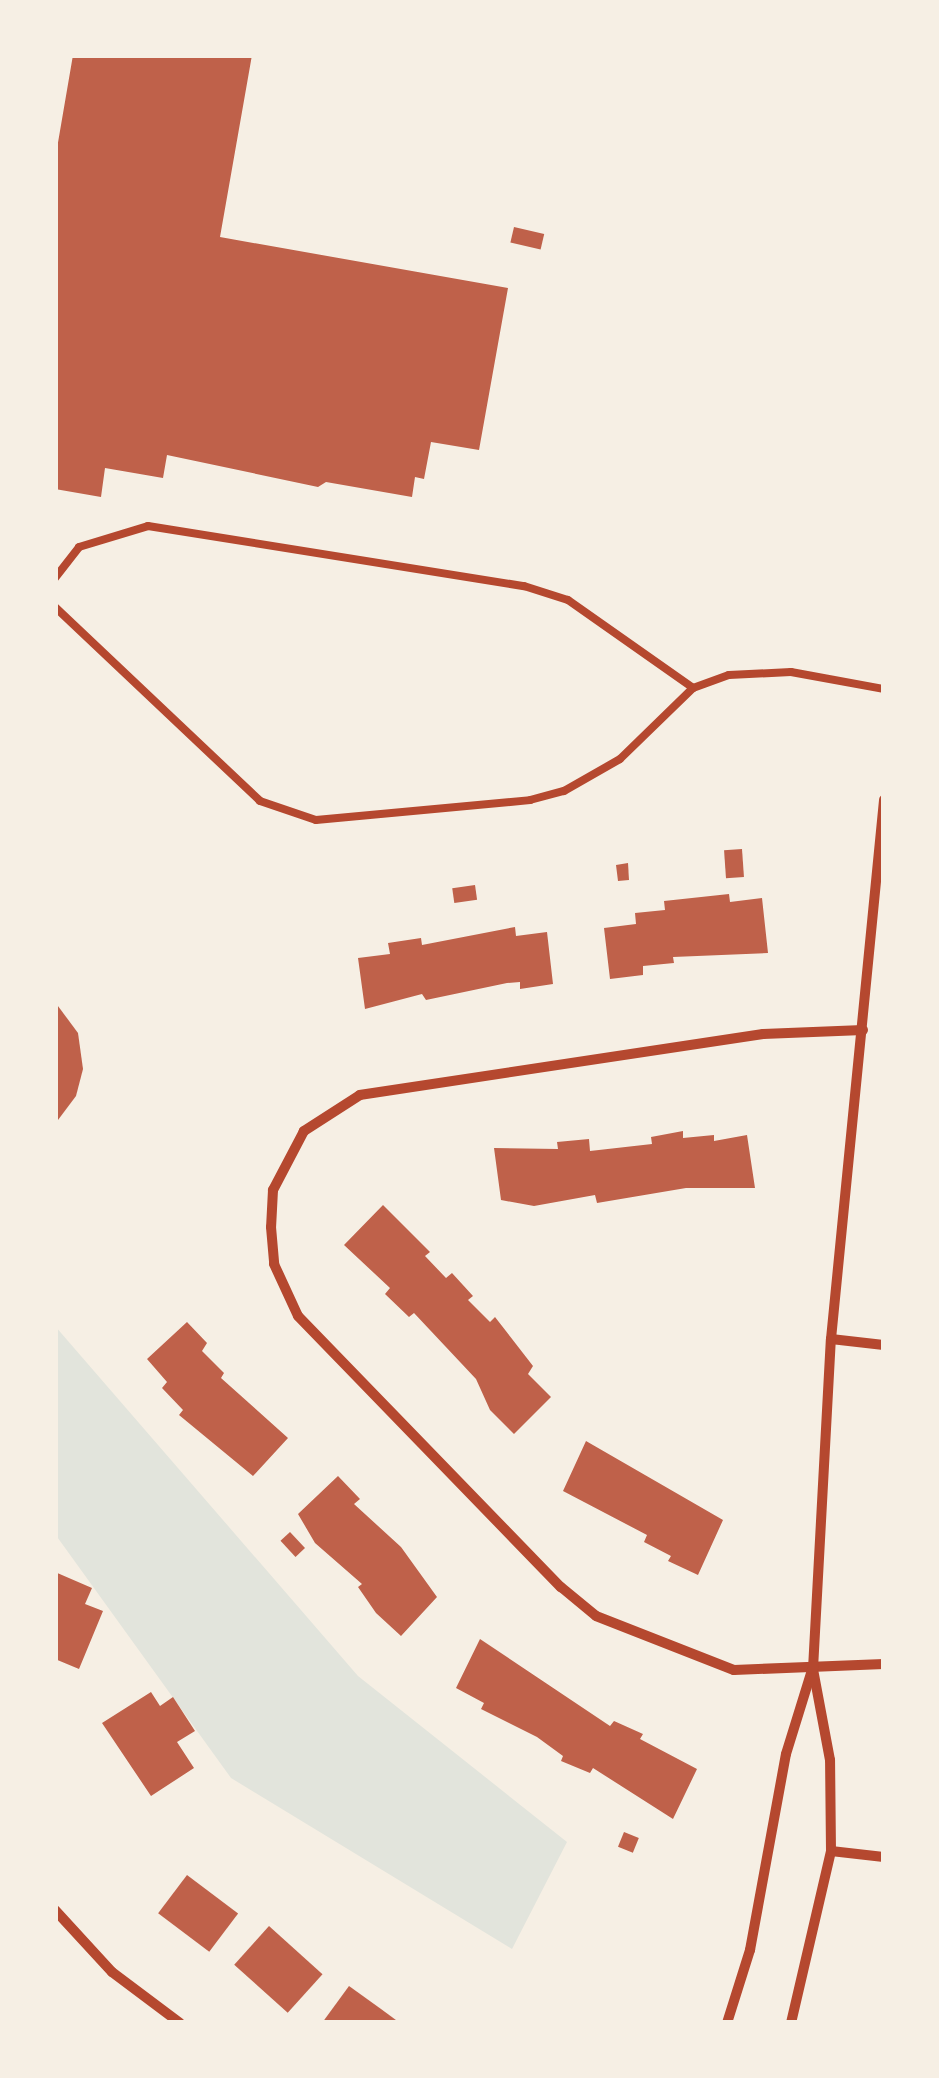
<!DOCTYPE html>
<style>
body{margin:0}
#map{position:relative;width:939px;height:2078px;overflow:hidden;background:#f6efe4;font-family:Signika,sans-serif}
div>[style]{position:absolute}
.green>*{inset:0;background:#e2e4dc}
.building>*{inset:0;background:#bf614a;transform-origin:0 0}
.service>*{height:8px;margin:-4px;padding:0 4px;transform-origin:4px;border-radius:4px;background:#b5482f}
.minor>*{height:10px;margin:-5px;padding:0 5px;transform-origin:5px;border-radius:5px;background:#b5482f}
span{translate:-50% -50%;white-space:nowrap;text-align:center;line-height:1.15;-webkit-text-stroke:8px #f6efe4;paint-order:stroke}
.frame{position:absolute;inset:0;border:58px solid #f6efe4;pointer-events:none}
</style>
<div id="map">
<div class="green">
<div style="clip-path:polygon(55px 1326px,358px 1676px,567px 1842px,512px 1949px,231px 1778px,55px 1534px)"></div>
</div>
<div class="building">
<div style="clip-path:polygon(73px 55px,252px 55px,220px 237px,508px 288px,479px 450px,431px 442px,424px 479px,415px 477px,412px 497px,326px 482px,318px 487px,167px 455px,163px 478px,105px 468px,101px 497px,55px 489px,55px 160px)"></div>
<div style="left:514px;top:227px;width:31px;height:16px;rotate:13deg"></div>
<div style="left:742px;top:849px;width:28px;height:18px;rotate:86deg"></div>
<div style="clip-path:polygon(628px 863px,629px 880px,618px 881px,616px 865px)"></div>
<div style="left:475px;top:885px;width:15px;height:23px;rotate:82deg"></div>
<div style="clip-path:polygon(729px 894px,730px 902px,762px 898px,768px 953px,673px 957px,674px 963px,643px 966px,643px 975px,610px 979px,604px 928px,636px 924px,635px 913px,665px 910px,664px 901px)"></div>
<div style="clip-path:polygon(515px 927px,516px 936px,547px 932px,553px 984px,520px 989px,520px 982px,507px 983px,426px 1000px,422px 994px,365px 1009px,358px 958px,390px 954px,388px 943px,421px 938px,422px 945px)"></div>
<div style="clip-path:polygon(55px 1002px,78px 1033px,83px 1069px,76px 1096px,55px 1124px)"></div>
<div style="clip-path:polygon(683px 1131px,683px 1138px,714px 1135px,714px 1141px,747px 1135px,755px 1188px,686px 1188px,597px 1203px,595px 1195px,534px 1206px,501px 1200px,494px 1148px,558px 1149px,557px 1142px,589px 1139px,590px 1151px,652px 1144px,651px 1137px)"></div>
<div style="clip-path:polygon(383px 1205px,430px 1252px,425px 1256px,446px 1278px,452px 1273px,473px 1296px,468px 1300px,490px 1322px,495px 1317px,533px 1366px,528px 1374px,551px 1397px,514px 1434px,490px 1410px,476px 1379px,414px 1313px,409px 1317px,385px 1294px,390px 1288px,344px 1245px)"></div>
<div style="clip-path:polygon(187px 1322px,207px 1343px,202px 1351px,224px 1373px,221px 1378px,288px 1438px,253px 1476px,179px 1415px,183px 1410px,162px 1388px,167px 1382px,147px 1359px)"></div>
<div style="clip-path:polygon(586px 1441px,723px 1520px,698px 1575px,668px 1561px,671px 1556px,644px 1542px,647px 1535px,563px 1491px)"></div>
<div style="clip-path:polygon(338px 1476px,360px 1499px,354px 1504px,401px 1547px,437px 1597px,401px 1636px,376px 1613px,358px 1587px,362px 1584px,315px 1543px,298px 1514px)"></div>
<div style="left:290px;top:1532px;width:22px;height:13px;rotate:47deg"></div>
<div style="clip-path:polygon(55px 1572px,92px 1588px,85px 1604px,103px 1611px,79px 1669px,55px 1659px)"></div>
<div style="clip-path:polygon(480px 1639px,610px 1726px,614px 1721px,643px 1734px,640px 1739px,697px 1769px,673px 1819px,593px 1768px,590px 1773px,561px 1761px,563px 1756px,537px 1737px,481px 1709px,484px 1703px,456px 1688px)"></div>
<div style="clip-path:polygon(151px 1692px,160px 1706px,173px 1697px,195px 1731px,177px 1742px,194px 1768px,151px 1796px,102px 1723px)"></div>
<div style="left:624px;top:1832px;width:16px;height:16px;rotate:22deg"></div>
<div style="left:187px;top:1875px;width:64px;height:48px;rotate:37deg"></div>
<div style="left:269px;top:1926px;width:72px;height:52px;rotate:42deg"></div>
<div style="clip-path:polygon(349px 1986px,381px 2009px,400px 2023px,322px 2023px)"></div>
</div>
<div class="service">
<div style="left:55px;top:578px;width:39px;rotate:-52deg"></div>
<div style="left:79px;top:547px;width:72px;rotate:-16.9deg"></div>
<div style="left:148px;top:526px;width:381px;rotate:9.1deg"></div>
<div style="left:524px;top:586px;width:46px;rotate:17.7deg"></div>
<div style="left:568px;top:600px;width:153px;rotate:35.1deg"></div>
<div style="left:55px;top:607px;width:282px;rotate:43.4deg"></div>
<div style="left:260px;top:801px;width:59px;rotate:18.7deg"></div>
<div style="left:316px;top:820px;width:215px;rotate:-5.3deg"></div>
<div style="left:530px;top:800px;width:35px;rotate:-15deg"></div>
<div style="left:564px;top:791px;width:64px;rotate:-29.7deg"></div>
<div style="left:620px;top:759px;width:102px;rotate:-44.2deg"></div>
<div style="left:693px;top:688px;width:38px;rotate:-20deg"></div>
<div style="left:729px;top:675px;width:62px;rotate:-2.8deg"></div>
<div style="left:791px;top:672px;width:95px;rotate:10.4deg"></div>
</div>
<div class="minor">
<div style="left:863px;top:1030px;width:100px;rotate:177.7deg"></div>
<div style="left:763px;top:1034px;width:408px;rotate:171.4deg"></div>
<div style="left:360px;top:1095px;width:67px;rotate:147.3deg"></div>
<div style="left:304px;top:1131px;width:67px;rotate:117.7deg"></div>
<div style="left:273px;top:1190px;width:37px;rotate:93deg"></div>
<div style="left:271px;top:1227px;width:37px;rotate:85deg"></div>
<div style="left:274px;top:1264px;width:57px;rotate:65.2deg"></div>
<div style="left:298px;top:1316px;width:378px;rotate:45.9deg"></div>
<div style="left:561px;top:1587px;width:45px;rotate:39.6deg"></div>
<div style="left:596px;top:1616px;width:148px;rotate:21.4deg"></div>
<div style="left:734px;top:1670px;width:150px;rotate:-2.3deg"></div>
<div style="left:831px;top:1339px;width:53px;rotate:6.5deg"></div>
<div style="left:831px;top:1851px;width:53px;rotate:6.5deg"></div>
<div style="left:55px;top:1910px;width:84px;rotate:47.4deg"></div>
<div style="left:112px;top:1972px;width:85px;rotate:36.9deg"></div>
<div style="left:727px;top:2023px;width:77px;rotate:-72.5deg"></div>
<div style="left:750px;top:1950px;width:199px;rotate:-79.6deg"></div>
<div style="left:786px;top:1754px;width:88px;rotate:-72.8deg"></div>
<div style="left:791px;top:2023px;width:177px;rotate:-76.9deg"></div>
<div style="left:831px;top:1851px;width:91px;rotate:-90.6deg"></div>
<div style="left:830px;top:1760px;width:93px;rotate:-100.6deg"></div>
<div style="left:813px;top:1669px;width:330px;rotate:-86.9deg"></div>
<div style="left:831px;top:1339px;width:542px;rotate:-84.38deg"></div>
</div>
<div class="frame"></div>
</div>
